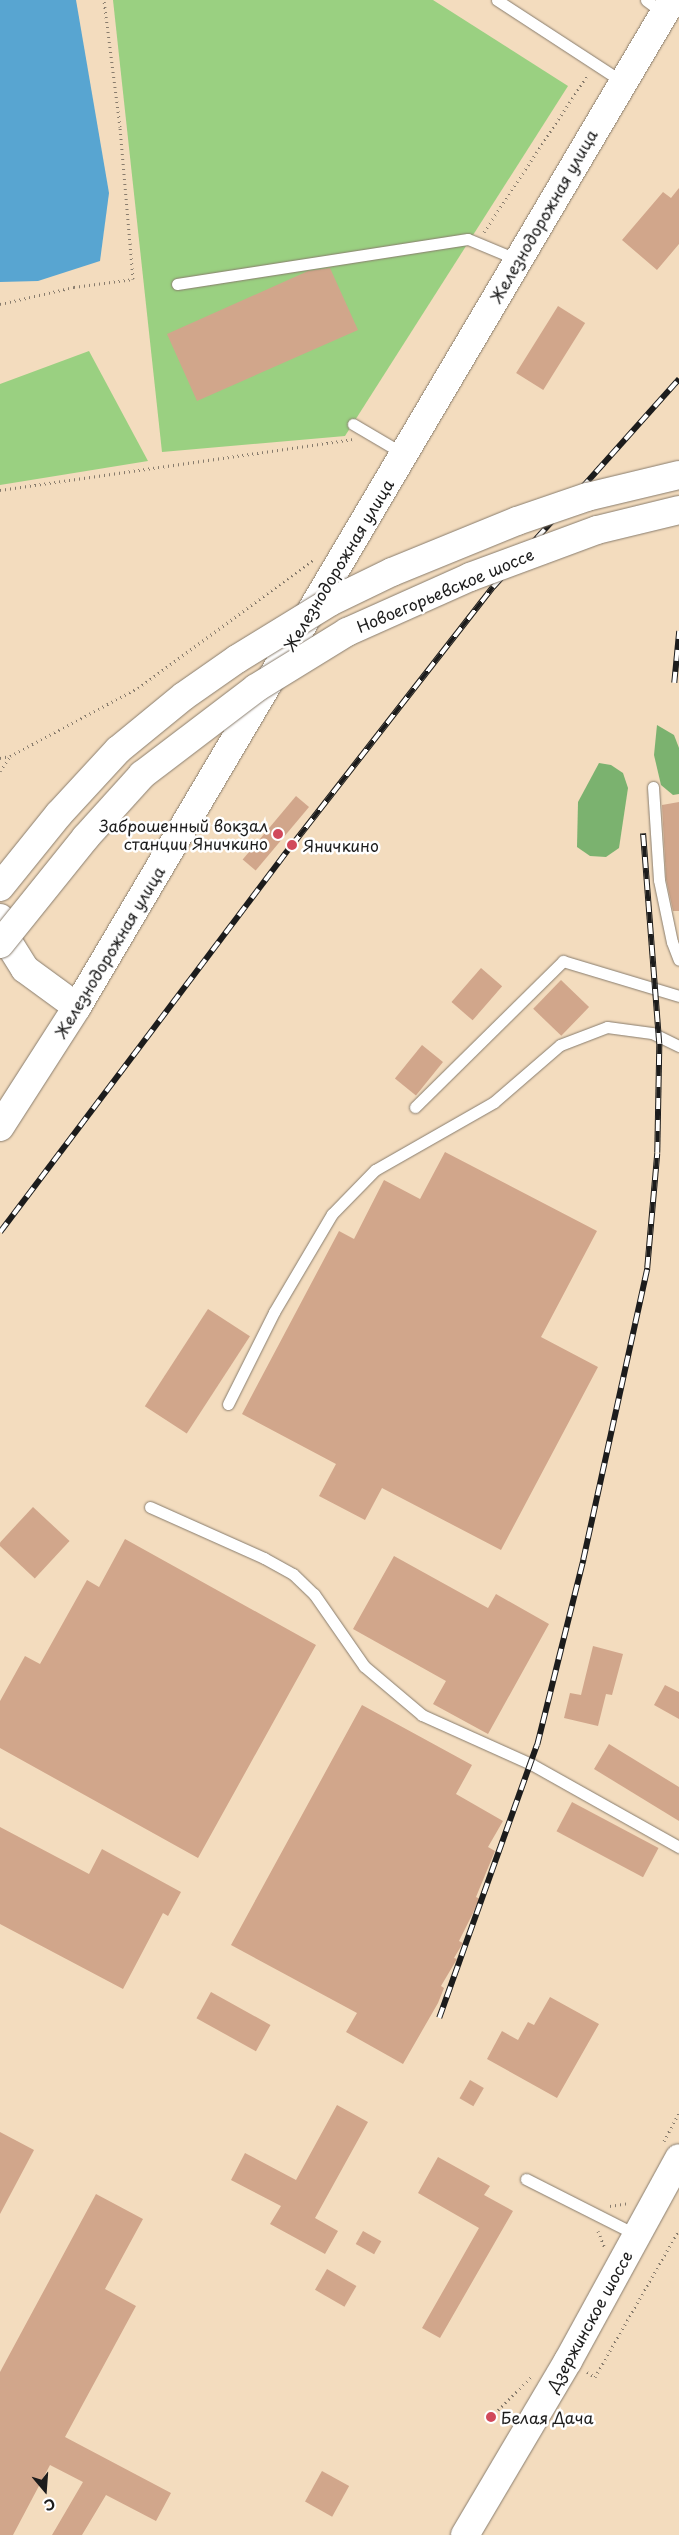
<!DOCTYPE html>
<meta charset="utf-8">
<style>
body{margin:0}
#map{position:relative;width:679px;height:2535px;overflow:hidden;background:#f3dcbe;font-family:"Playpen Sans",sans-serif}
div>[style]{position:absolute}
.green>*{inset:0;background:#9ad081}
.forest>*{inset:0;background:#7bb26f}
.water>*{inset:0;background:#58a5d1}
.building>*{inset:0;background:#d1a68b;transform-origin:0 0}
.path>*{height:3px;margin-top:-1.5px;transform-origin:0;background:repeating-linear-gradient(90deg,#887c6d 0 1px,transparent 0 5px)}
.roads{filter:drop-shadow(0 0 1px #887c6d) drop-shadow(0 0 1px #887c6d)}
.lane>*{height:11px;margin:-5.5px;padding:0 5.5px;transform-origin:5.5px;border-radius:5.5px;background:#fff}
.secondary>*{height:28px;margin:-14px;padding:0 14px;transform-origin:14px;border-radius:14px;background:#fff}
.rail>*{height:5.5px;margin-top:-2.75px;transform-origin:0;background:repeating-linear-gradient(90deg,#fff 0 11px,#1c1c1c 0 22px);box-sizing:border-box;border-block:1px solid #1c1c1c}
.bridges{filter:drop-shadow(0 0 1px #887c6d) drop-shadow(0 0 1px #887c6d)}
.secondary-bridge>*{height:28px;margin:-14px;padding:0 14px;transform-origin:14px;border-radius:14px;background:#fff}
.dots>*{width:14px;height:14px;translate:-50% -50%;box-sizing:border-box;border:2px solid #fff;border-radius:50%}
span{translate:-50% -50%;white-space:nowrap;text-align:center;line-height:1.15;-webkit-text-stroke:5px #fff;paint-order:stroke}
.street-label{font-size:16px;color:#1c1c1c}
.poi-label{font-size:16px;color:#1c1c1c}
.right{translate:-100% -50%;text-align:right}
.left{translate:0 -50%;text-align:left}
.north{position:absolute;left:20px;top:2465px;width:50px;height:50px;-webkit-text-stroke:4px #fff;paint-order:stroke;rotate:162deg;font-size:14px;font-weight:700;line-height:20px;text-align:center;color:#1c1c1c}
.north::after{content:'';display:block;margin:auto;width:18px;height:22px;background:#1c1c1c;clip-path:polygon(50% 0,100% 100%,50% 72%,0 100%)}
</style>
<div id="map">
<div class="green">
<div style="clip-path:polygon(113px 0,433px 0,568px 86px,345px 436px,162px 452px)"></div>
<div style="clip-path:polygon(89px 351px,148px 461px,0 485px,0 384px)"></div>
</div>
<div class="forest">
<div style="clip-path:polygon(657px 725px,674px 735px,679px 748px,679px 794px,673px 795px,661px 785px,654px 755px)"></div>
<div style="clip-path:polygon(599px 763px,611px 765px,623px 773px,628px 788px,619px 848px,606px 857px,590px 856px,577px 847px,578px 802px)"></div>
</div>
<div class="water">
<div style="clip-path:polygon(0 0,76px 0,109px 193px,100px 261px,38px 281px,0 282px)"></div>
</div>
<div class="building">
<div style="clip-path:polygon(679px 188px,679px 244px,657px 270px,622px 240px,663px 192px,671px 198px)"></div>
<div style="clip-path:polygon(330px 268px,358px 330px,197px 401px,167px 334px,308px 271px)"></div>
<div style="left:558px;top:306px;width:32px;height:79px;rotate:32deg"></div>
<div style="left:296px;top:796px;width:17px;height:83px;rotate:40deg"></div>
<div style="clip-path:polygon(679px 802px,679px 911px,673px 911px,666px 879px,662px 805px)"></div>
<div style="left:481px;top:968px;width:28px;height:45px;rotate:41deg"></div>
<div style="left:561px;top:980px;width:39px;height:40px;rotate:44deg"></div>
<div style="left:422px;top:1045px;width:27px;height:43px;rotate:39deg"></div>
<div style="clip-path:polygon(445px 1152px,597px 1231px,541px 1337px,598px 1367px,501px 1550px,382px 1488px,365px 1520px,319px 1496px,336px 1464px,242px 1414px,339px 1231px,354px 1239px,384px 1180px,420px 1199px)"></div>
<div style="left:208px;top:1309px;width:50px;height:116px;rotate:33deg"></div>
<div style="left:33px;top:1507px;width:50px;height:51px;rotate:43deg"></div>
<div style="clip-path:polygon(125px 1539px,316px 1645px,198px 1858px,0 1748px,0 1701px,25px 1656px,40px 1664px,87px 1580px,99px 1587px)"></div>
<div style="clip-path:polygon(394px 1556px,488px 1608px,496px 1594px,549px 1624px,488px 1734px,433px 1704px,446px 1681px,353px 1629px)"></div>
<div style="clip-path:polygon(593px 1646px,623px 1654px,612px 1695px,606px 1694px,598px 1726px,564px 1718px,570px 1693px,581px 1695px)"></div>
<div style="clip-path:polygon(665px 1685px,679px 1692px,679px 1719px,654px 1705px)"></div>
<div style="clip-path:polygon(362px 1705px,472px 1765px,456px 1794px,503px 1821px,488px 1847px,495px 1851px,476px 1897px,480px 1899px,459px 1941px,463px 1943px,454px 1958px,457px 1959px,441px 1986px,444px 1988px,438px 2003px,403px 2064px,346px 2032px,357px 2013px,231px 1945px)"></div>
<div style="clip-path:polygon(609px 1744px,679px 1787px,679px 1821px,594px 1769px)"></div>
<div style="left:572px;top:1802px;width:98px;height:33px;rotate:28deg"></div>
<div style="clip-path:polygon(0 1827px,89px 1874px,102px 1849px,181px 1892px,168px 1916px,163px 1913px,123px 1989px,0 1924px)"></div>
<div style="left:211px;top:1992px;width:68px;height:30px;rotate:29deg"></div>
<div style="clip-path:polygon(550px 1997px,599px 2024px,557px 2098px,487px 2059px,502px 2031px,518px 2040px,528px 2022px,534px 2025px)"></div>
<div style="left:470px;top:2080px;width:16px;height:21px;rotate:30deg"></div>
<div style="clip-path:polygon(337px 2105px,368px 2122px,315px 2218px,338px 2231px,325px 2254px,270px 2224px,281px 2206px,231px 2180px,245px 2153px,296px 2180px)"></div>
<div style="clip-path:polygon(0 2132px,34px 2150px,0 2214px)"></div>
<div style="clip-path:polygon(438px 2157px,490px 2186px,484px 2195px,513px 2211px,440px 2338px,422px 2328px,479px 2228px,418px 2193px)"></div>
<div style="clip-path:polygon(96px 2194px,143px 2219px,105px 2289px,136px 2306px,65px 2437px,171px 2493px,156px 2521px,106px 2495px,82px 2535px,52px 2535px,83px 2482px,50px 2465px,13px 2535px,0 2535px,0 2372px)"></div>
<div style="left:363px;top:2231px;width:21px;height:15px;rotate:29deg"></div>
<div style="left:327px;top:2269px;width:34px;height:24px;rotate:30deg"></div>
<div style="left:322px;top:2471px;width:31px;height:35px;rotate:29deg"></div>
</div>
<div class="path">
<div style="left:484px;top:232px;width:189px;rotate:-56.6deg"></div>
<div style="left:0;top:304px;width:76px;rotate:-12.9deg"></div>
<div style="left:74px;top:287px;width:60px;rotate:-7.7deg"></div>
<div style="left:133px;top:279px;width:153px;rotate:-94.9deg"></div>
<div style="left:120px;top:127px;width:128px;rotate:-97.2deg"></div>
<div style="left:0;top:490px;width:356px;rotate:-8.2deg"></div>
<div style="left:0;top:758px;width:10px;rotate:-11deg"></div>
<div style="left:0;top:771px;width:18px;rotate:-56deg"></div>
<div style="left:10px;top:756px;width:145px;rotate:-28deg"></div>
<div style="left:138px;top:688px;width:218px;rotate:-36.2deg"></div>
<div style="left:664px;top:2141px;width:32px;rotate:-62deg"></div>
<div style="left:610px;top:2206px;width:20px;rotate:-9deg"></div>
<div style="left:598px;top:2231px;width:18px;rotate:68deg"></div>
<div style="left:587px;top:2372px;width:9px;rotate:32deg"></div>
<div style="left:595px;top:2377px;width:169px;rotate:-60.3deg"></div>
<div style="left:491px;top:2417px;width:57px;rotate:-45deg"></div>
</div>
<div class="roads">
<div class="lane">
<div style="left:497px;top:0;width:150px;rotate:33.1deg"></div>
<div style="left:646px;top:0;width:21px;rotate:37deg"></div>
<div style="left:177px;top:284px;width:294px;rotate:-8.8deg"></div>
<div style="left:468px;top:239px;width:52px;rotate:22.6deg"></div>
<div style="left:353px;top:424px;width:59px;rotate:30.5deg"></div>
<div style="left:653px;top:787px;width:93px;rotate:86.3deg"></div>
<div style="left:659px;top:880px;width:63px;rotate:78.2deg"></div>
<div style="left:672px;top:942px;width:19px;rotate:69deg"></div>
<div style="left:415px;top:1107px;width:208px;rotate:-44.6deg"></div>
<div style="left:563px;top:961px;width:121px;rotate:16.8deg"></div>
<div style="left:228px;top:1404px;width:103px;rotate:-63.4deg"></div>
<div style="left:274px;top:1312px;width:114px;rotate:-59.4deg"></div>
<div style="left:332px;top:1214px;width:62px;rotate:-45.7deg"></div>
<div style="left:375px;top:1170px;width:137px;rotate:-29.7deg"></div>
<div style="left:494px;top:1102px;width:87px;rotate:-40.8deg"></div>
<div style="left:560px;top:1045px;width:50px;rotate:-21deg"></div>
<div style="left:607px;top:1027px;width:45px;rotate:7.6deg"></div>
<div style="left:652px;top:1033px;width:30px;rotate:26deg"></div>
<div style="left:150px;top:1507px;width:125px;rotate:24.1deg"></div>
<div style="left:264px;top:1558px;width:33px;rotate:29deg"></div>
<div style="left:293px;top:1574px;width:29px;rotate:44deg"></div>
<div style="left:314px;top:1594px;width:88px;rotate:55.2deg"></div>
<div style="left:364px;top:1666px;width:76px;rotate:40.2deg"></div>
<div style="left:422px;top:1715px;width:120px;rotate:24.2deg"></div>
<div style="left:531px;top:1764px;width:170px;rotate:29.3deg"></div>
<div style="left:526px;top:2179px;width:124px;rotate:26.8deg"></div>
</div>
<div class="secondary">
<div style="left:0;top:918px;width:29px;rotate:70deg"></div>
<div style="left:10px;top:945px;width:28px;rotate:58deg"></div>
<div style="left:25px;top:969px;width:64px;rotate:36.2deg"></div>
<div style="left:0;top:1127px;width:143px;rotate:-57.3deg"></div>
<div style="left:77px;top:1007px;width:1170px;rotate:-59.42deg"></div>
<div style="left:465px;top:2535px;width:202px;rotate:-59.4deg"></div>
<div style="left:568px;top:2361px;width:231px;rotate:-61.3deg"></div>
</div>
</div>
<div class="rail">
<div style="left:674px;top:683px;width:52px;rotate:-84.5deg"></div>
<div style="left:0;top:1232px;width:485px;rotate:-53deg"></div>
<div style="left:292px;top:845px;width:327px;rotate:-52.1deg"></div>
<div style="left:493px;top:587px;width:279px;rotate:-48.2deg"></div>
<div style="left:439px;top:2018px;width:290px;rotate:-70.3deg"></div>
<div style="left:537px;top:1745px;width:191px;rotate:-76deg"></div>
<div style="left:583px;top:1560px;width:299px;rotate:-77.6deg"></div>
<div style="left:647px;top:1268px;width:115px;rotate:-85deg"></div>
<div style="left:657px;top:1153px;width:109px;rotate:-88.9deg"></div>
<div style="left:659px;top:1044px;width:211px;rotate:-94.4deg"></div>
</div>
<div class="bridges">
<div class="secondary-bridge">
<div style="left:0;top:887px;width:94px;rotate:-51.1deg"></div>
<div style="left:59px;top:814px;width:87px;rotate:-47.3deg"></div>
<div style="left:118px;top:750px;width:85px;rotate:-39.3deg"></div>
<div style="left:184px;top:696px;width:65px;rotate:-34.9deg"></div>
<div style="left:237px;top:659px;width:109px;rotate:-31.5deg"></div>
<div style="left:330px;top:602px;width:69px;rotate:-25.8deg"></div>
<div style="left:392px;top:572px;width:135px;rotate:-22.2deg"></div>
<div style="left:517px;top:521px;width:74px;rotate:-18.9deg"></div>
<div style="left:587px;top:497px;width:95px;rotate:-13.4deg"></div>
<div style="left:0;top:944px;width:137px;rotate:-51.2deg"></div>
<div style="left:86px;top:837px;width:84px;rotate:-47.9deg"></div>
<div style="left:142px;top:775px;width:143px;rotate:-37.3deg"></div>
<div style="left:256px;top:688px;width:107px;rotate:-31.6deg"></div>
<div style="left:347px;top:632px;width:135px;rotate:-24.1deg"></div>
<div style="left:470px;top:577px;width:135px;rotate:-20.3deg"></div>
<div style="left:597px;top:530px;width:84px;rotate:-13.7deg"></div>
</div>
</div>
<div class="dots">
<div style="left:278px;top:834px;background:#d1495b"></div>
<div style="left:292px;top:845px;background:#d1495b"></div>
<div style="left:491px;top:2417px;background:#d1495b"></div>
</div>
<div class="street-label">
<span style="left:543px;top:216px;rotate:-60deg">Железнодорожная улица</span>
<span style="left:338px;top:565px;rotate:-59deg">Железнодорожная улица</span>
<span style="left:445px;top:590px;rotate:-23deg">Новоегорьевское шоссе</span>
<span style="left:109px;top:952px;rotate:-59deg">Железнодорожная улица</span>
<span style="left:589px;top:2321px;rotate:-61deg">Дзержинское шоссе</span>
</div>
<div class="poi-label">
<span class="right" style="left:268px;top:834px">Заброшенный вокзал<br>станции Яничкино</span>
<span class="left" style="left:303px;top:845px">Яничкино</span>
<span class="left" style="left:501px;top:2417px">Белая Дача</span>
</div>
<div class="north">С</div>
</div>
